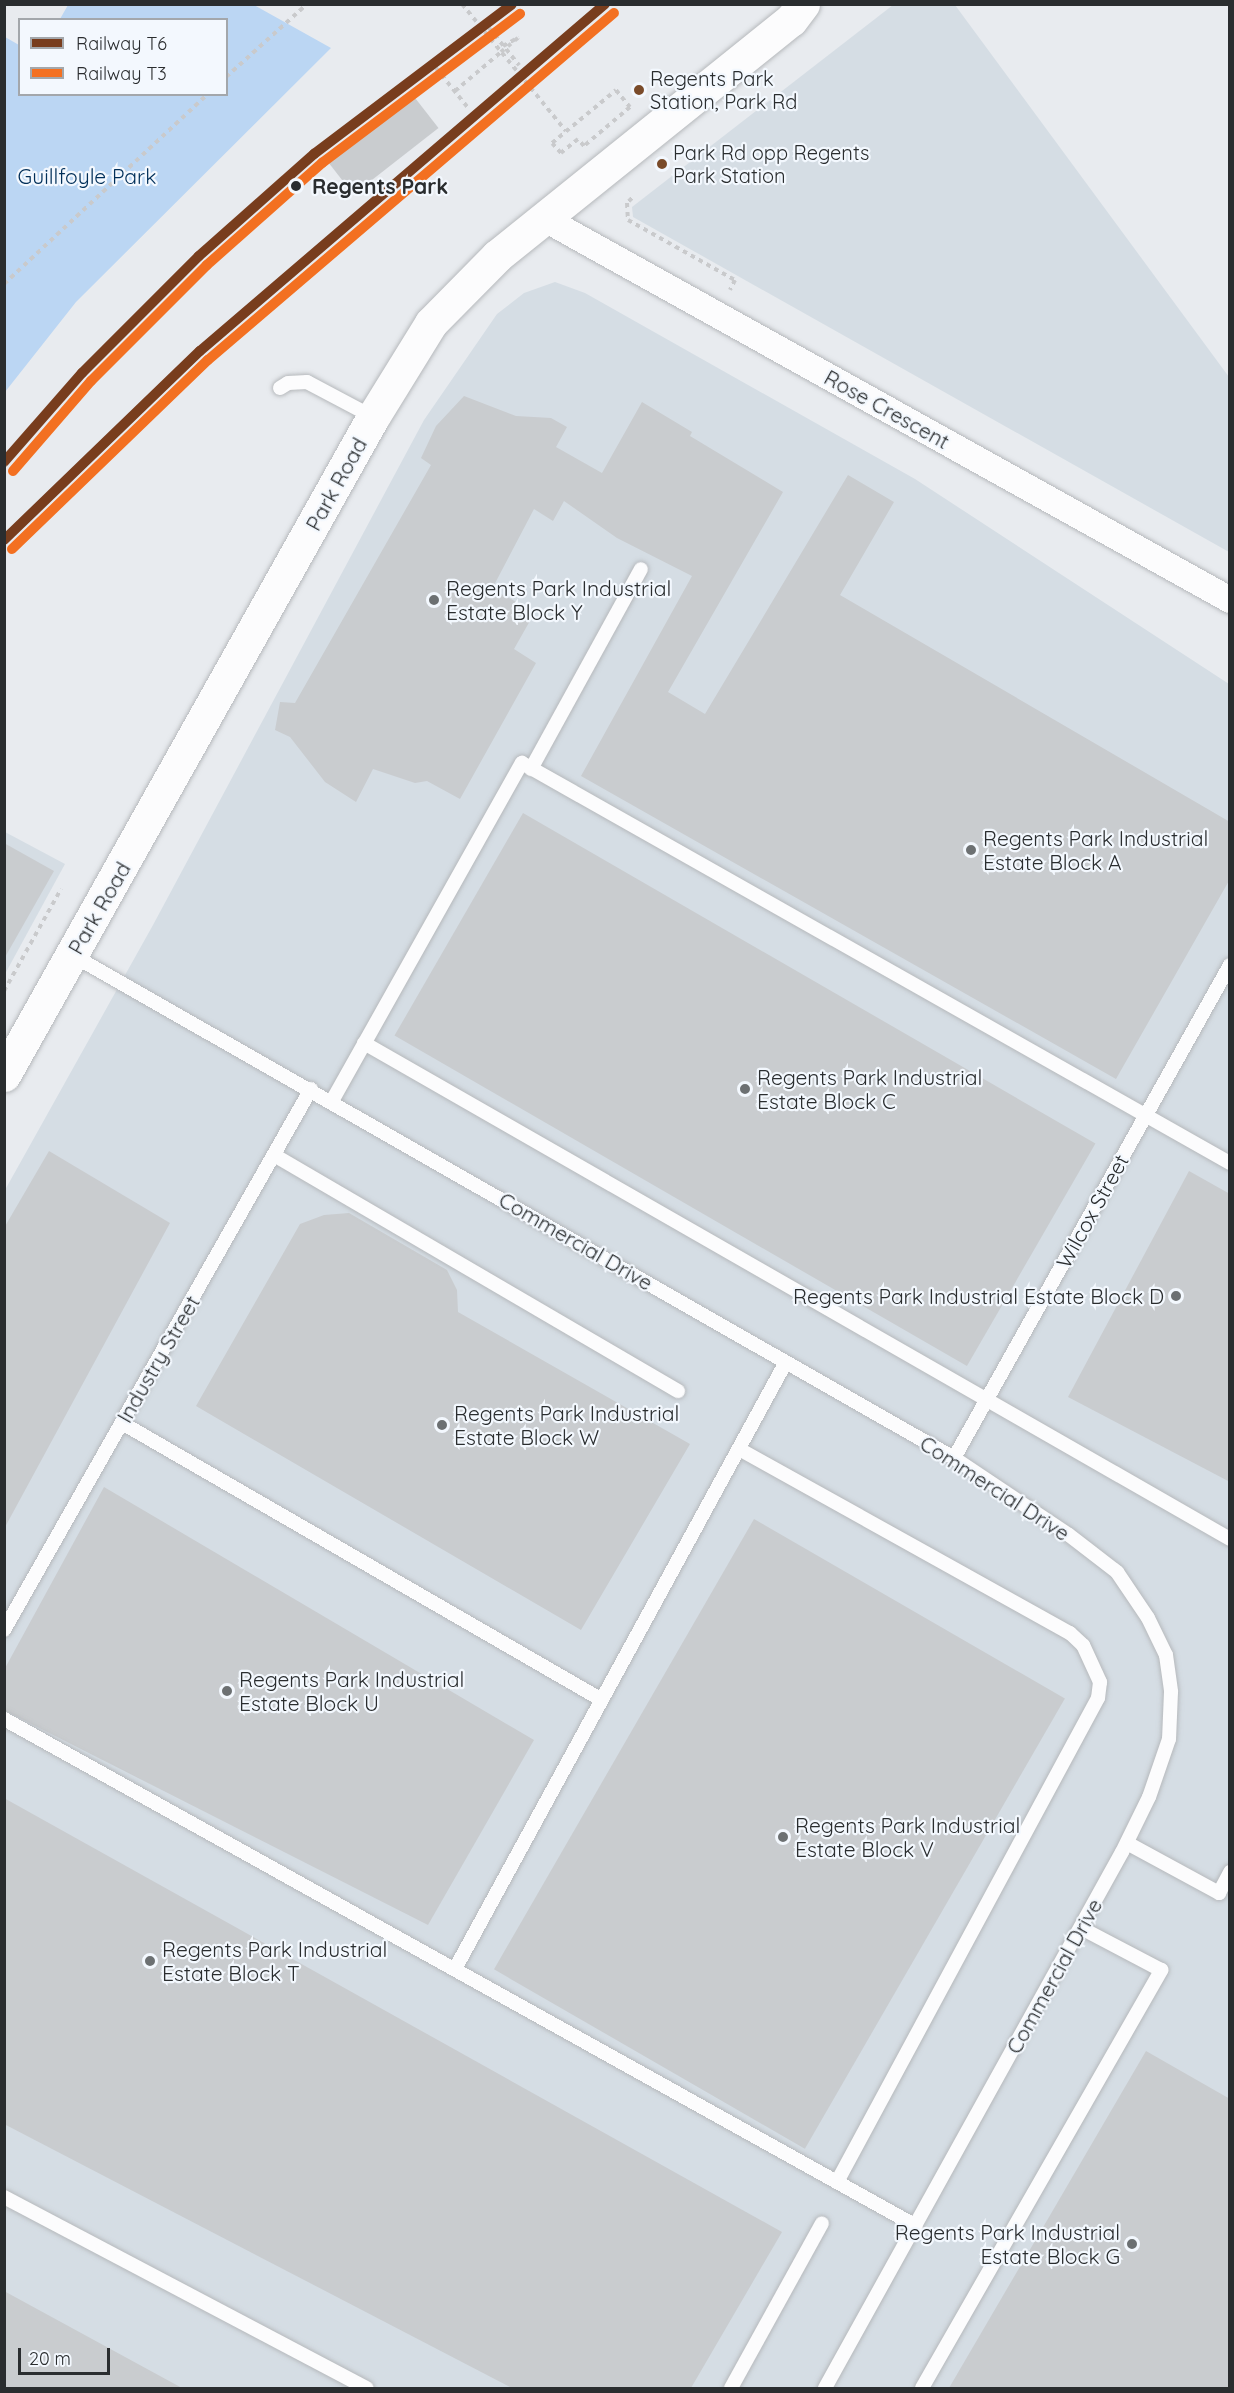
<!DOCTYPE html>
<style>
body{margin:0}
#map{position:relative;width:1234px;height:2393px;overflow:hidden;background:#e8ebef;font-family:Quicksand,sans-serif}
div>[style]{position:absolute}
.built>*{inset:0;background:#d5dde4}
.green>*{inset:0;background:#bbd6f3}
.building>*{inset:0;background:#c9cccf;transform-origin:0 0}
.path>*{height:4px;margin-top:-2px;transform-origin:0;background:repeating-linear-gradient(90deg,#c9cacc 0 4.5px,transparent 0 9px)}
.roads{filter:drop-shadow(0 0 2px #b6b9bc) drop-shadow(0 0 2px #b6b9bc)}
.lane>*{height:14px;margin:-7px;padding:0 7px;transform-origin:7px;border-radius:7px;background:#fcfcfd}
.street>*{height:26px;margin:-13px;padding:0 13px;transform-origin:13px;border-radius:13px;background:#fcfcfd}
.secondary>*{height:33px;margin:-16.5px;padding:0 16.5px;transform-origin:16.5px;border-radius:16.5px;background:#fcfcfd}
.path-bridge>*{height:4px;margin-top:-2px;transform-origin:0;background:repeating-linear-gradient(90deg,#c9cacc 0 4.5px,transparent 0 9px)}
.rail-1>*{height:10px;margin:-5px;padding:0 5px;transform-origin:5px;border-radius:5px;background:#783d1d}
.rail-2>*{height:10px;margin:-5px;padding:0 5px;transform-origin:5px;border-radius:5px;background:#f37021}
.dots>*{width:16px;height:16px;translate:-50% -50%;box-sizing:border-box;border:3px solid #f3f8fe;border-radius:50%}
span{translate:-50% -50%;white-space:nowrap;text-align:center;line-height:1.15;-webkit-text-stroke:4.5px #f3f8fe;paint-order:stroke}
.bus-label{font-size:20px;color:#2a2d2f}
.left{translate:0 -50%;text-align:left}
.park-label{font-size:21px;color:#002f59}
.stop-label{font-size:21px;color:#2a2d2f;font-weight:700}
.street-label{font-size:21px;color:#2a2d2f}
.poi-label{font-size:21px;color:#2a2d2f}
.right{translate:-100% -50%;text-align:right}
.frame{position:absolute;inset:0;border:6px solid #2a2d2f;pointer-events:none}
.legend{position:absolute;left:18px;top:18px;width:210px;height:78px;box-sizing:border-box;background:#f3f8fe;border:2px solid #a3a7ab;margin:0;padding:8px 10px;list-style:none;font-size:18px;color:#2a2d2f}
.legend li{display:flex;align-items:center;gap:12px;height:30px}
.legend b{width:30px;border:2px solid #a3a7ab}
.scale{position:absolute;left:18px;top:2348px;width:92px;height:27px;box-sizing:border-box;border:3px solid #2a2d2f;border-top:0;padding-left:8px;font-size:18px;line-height:21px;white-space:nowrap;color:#2a2d2f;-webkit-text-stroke:4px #f3f8fe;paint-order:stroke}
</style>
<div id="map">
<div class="built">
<div style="clip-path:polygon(893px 5px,955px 5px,1229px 377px,1229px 552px,633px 217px,632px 207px)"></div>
<div style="clip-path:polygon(555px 282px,585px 293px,915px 479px,1229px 684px,1229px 2388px,5px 2388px,5px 1190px,153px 925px,424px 420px,497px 314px,524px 293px)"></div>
<div style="clip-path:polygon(5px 832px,65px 864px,5px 974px)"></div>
</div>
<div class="green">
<div style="clip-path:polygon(68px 5px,254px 5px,331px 48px,76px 302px,5px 392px,5px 37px,19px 45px,20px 94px,226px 94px,226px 20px,60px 19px)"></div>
</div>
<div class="building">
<div style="left:412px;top:94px;width:43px;height:108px;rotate:52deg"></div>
<div style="clip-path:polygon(464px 396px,516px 416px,551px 418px,567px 427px,556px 447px,602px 473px,642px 402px,692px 432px,690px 436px,783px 492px,668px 692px,705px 714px,848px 475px,894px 502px,840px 595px,1230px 822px,1230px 879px,1116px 1079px,581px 776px,692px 576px,617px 538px,564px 501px,553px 521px,534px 509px,492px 589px,535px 612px,514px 649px,536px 663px,460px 799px,427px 781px,415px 783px,373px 769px,356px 802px,325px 782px,290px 737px,275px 730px,280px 702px,295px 703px,431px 465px,421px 458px,436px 426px)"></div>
<div style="left:523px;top:813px;width:661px;height:257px;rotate:30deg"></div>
<div style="clip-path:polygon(4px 843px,54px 871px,4px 959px)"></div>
<div style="clip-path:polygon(49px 1151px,170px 1223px,4px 1529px,4px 1228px)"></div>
<div style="clip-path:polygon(1189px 1171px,1230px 1194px,1230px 1482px,1068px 1397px)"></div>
<div style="clip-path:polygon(349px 1213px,447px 1270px,457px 1290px,458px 1312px,690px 1444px,581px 1630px,196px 1406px,300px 1224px,324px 1215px)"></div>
<div style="clip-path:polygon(104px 1487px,534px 1740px,428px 1925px,4px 1710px,4px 1670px)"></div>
<div style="left:754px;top:1519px;width:359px;height:520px;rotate:30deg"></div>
<div style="clip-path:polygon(4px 1798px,782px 2232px,691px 2388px,512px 2388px,4px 2124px)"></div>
<div style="clip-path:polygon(1146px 2051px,1230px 2099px,1230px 2388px,949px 2388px)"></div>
<div style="clip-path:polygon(4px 2291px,182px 2388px,4px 2388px)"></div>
</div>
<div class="path">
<div style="left:462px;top:4px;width:164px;rotate:50.7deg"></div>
<div style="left:489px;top:28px;width:48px;rotate:51deg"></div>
<div style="left:503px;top:46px;width:18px;rotate:-29deg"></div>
<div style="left:436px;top:68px;width:53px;rotate:51.2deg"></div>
<div style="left:226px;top:77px;width:109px;rotate:-42deg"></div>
<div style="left:616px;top:90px;width:22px;rotate:51deg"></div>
<div style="left:630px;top:107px;width:60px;rotate:139.7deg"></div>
<div style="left:584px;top:146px;width:9px;rotate:-131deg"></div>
<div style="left:578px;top:139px;width:22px;rotate:141deg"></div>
<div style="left:561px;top:153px;width:13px;rotate:-132deg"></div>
<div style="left:552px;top:143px;width:83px;rotate:-39.6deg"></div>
<div style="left:455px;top:91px;width:60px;rotate:-40.3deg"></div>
<div style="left:632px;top:198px;width:7px;rotate:135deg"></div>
<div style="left:627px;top:203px;width:17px;rotate:87deg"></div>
<div style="left:628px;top:220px;width:123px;rotate:29.3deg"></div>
<div style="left:735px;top:280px;width:11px;rotate:117deg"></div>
<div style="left:4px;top:284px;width:279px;rotate:-43deg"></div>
<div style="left:4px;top:991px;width:117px;rotate:-60.8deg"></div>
</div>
<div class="roads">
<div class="lane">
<div style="left:280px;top:388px;width:9px;rotate:-32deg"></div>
<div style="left:288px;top:383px;width:19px;rotate:-3deg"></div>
<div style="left:307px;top:382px;width:75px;rotate:27.9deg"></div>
<div style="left:531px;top:769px;width:228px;rotate:-61.2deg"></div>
<div style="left:72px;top:955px;width:1015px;rotate:29.7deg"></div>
<div style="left:954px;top:1458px;width:138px;rotate:33.8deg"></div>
<div style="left:1069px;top:1535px;width:61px;rotate:37.6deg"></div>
<div style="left:1117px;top:1572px;width:55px;rotate:56deg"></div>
<div style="left:1148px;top:1618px;width:41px;rotate:64.1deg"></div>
<div style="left:1166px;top:1655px;width:37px;rotate:82deg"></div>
<div style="left:1171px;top:1692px;width:47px;rotate:92.4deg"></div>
<div style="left:1169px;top:1739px;width:61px;rotate:109deg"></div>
<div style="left:1149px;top:1797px;width:61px;rotate:116.1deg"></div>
<div style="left:1122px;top:1852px;width:613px;rotate:118.99deg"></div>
<div style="left:364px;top:1043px;width:998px;rotate:29.8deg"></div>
<div style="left:332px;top:1101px;width:388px;rotate:-60.7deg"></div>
<div style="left:522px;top:763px;width:813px;rotate:29.47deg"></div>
<div style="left:274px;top:1155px;width:468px;rotate:30.3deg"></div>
<div style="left:122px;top:1423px;width:554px;rotate:29.99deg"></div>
<div style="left:739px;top:1449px;width:379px;rotate:29.1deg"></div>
<div style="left:1070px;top:1633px;width:18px;rotate:43deg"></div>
<div style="left:1083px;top:1645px;width:41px;rotate:65.3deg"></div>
<div style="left:1100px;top:1682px;width:16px;rotate:97deg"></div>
<div style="left:1098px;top:1698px;width:550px;rotate:118.34deg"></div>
<div style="left:954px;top:1458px;width:565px;rotate:-60.76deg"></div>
<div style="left:4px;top:1630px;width:622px;rotate:-60.43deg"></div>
<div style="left:4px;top:1719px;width:1043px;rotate:29.07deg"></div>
<div style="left:1127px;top:1843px;width:105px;rotate:28.5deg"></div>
<div style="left:1219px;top:1893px;width:24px;rotate:-62deg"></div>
<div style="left:455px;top:1969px;width:691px;rotate:-61.4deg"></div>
<div style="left:4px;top:2197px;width:410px;rotate:27.8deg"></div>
<div style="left:731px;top:2388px;width:188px;rotate:-61.1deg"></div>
<div style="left:922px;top:2388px;width:482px;rotate:-60.2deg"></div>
<div style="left:1161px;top:1970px;width:90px;rotate:-152.3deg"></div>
</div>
<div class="street">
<div style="left:545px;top:219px;width:784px;rotate:29.08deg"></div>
</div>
<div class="secondary">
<div style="left:4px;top:1075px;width:754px;rotate:-60.72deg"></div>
<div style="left:373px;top:417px;width:110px;rotate:-58.3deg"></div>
<div style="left:431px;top:323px;width:94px;rotate:-45.4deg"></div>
<div style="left:497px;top:256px;width:377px;rotate:-38.8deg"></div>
<div style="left:791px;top:20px;width:20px;rotate:-53deg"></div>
</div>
</div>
<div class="path-bridge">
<div style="left:501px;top:52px;width:23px;rotate:-40deg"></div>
</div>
<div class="rail-1">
<div style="left:4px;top:462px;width:118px;rotate:-48.8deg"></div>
<div style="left:82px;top:373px;width:165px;rotate:-45deg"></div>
<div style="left:199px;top:256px;width:154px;rotate:-41.6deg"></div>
<div style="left:314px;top:154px;width:248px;rotate:-37.1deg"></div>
<div style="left:4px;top:540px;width:272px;rotate:-44deg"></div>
<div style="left:200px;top:351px;width:533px;rotate:-40.59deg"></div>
</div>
<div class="rail-2">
<div style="left:13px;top:471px;width:119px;rotate:-49.1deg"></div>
<div style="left:91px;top:381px;width:164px;rotate:-45deg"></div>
<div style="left:207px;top:265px;width:154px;rotate:-41.6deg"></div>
<div style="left:322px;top:163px;width:248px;rotate:-37deg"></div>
<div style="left:12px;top:549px;width:272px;rotate:-44deg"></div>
<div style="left:208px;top:360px;width:534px;rotate:-40.52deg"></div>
</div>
<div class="dots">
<div style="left:639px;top:90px;background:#7a4b2a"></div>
<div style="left:662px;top:164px;background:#7a4b2a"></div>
<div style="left:296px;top:186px;background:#2a2d2f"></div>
<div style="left:434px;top:600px;background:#6c7072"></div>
<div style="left:971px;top:850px;background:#6c7072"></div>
<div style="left:745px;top:1089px;background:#6c7072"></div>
<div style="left:1176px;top:1296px;background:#6c7072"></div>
<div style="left:442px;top:1425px;background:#6c7072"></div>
<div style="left:227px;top:1691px;background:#6c7072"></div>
<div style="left:783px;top:1837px;background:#6c7072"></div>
<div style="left:150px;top:1961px;background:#6c7072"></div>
<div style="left:1132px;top:2244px;background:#6c7072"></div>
</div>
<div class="bus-label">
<span class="left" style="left:650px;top:90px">Regents Park<br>Station, Park Rd</span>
<span class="left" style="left:673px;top:164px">Park Rd opp Regents<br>Park Station</span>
</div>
<div class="park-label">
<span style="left:87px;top:176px">Guillfoyle Park</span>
</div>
<div class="stop-label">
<span class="left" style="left:312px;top:186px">Regents Park</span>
</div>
<div class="street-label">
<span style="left:887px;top:409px;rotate:29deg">Rose Crescent</span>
<span style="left:336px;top:484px;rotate:-61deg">Park Road</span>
<span style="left:99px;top:908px;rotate:-60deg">Park Road</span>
<span style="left:1092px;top:1211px;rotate:-61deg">Wilcox Street</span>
<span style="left:576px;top:1241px;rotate:30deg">Commercial Drive</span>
<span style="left:158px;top:1359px;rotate:-60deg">Industry Street</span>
<span style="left:995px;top:1488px;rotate:33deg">Commercial Drive</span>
<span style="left:1054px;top:1976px;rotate:-61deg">Commercial Drive</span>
</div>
<div class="poi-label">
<span class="left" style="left:446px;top:600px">Regents Park Industrial<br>Estate Block Y</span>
<span class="left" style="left:983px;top:850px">Regents Park Industrial<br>Estate Block A</span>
<span class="left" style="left:757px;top:1089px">Regents Park Industrial<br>Estate Block C</span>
<span class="right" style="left:1164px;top:1296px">Regents Park Industrial Estate Block D</span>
<span class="left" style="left:454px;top:1425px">Regents Park Industrial<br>Estate Block W</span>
<span class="left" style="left:239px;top:1691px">Regents Park Industrial<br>Estate Block U</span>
<span class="left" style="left:795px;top:1837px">Regents Park Industrial<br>Estate Block V</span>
<span class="left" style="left:162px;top:1961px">Regents Park Industrial<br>Estate Block T</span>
<span class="right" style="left:1120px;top:2244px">Regents Park Industrial<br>Estate Block G</span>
</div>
<div class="frame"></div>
<ul class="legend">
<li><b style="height:8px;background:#783d1d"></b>Railway T6</li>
<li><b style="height:8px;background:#f37021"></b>Railway T3</li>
</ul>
<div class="scale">20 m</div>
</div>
